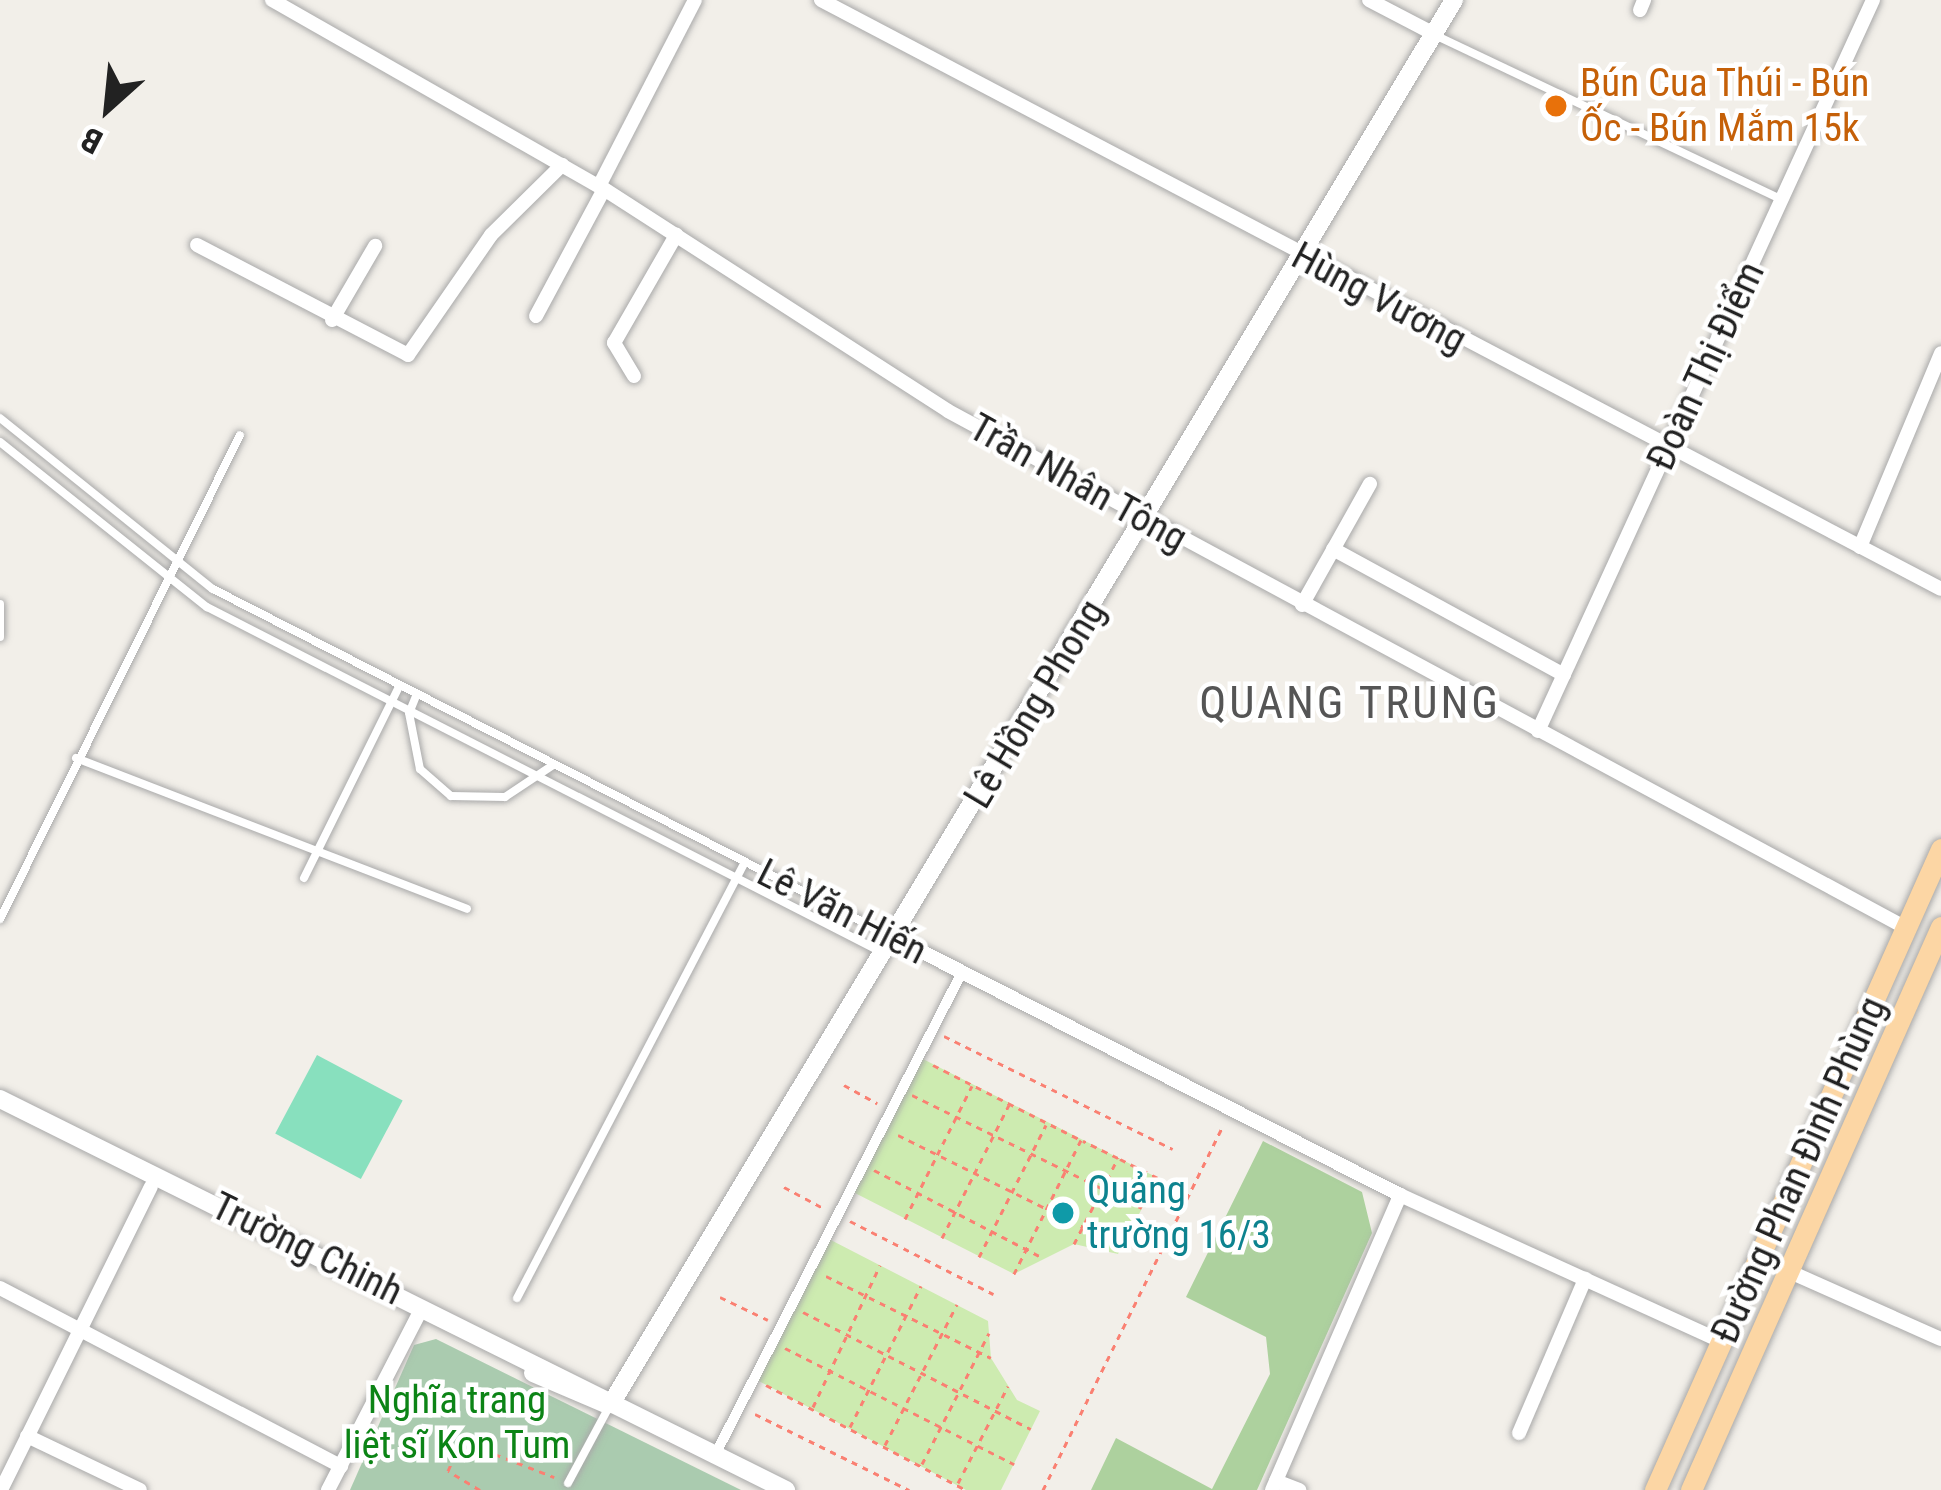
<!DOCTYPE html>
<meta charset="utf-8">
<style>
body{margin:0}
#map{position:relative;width:1941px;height:1490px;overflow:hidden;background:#f2efe9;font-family:"Roboto Condensed",sans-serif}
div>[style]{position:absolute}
.grass>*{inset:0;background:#cdebb0}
.forest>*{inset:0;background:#add19e}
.cemetery>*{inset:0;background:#aacbaf}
.pitch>*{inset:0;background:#88e0be;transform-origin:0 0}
.path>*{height:3px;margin-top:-1.5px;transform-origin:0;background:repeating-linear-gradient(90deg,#fa8072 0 6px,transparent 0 12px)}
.roads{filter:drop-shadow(0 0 3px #a9a9a9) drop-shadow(0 0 3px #a9a9a9)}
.service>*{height:8px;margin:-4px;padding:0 4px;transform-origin:4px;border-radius:4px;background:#fff}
.pedestrian>*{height:10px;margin:-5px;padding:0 5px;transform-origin:5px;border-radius:5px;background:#fff}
.minor>*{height:14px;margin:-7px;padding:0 7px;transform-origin:7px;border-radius:7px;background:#fff}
.tertiary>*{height:18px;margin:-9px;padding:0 9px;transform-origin:9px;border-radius:9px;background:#fff}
.primary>*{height:21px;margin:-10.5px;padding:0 10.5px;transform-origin:10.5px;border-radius:10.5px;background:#fcd6a4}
.dots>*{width:33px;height:33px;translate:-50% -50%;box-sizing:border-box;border:6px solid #fff;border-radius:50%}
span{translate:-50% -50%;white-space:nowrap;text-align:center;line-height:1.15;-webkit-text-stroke:9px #fff;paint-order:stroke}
.food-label{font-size:39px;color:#c56008}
.left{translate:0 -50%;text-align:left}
.street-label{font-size:39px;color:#222}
.culture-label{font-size:39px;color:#0d838f}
.park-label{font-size:39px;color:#0c8416}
.quarter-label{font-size:45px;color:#555;letter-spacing:3px}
.north{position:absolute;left:48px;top:48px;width:120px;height:120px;-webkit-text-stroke:9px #fff;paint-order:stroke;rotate:207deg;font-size:33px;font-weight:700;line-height:48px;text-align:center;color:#222}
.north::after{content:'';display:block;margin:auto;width:42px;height:54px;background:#222;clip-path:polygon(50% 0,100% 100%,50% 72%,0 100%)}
</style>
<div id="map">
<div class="grass">
<div style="clip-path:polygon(917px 1056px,1158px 1178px,1118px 1254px,1074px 1244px,1014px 1274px,849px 1190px)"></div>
<div style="clip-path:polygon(825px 1237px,988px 1321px,991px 1358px,1017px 1400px,1040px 1411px,1001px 1490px,966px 1490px,755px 1379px)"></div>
</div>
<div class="forest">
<div style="clip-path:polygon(1263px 1141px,1362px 1192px,1372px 1233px,1257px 1490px,1091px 1490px,1116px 1438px,1212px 1489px,1270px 1374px,1266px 1337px,1186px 1297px)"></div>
</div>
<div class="cemetery">
<div style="clip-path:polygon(436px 1339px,741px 1490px,350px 1490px,414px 1345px)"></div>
</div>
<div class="pitch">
<div style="left:317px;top:1055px;width:97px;height:89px;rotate:28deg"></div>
</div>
<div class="path">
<div style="left:944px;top:1036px;width:255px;rotate:26.3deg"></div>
<div style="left:933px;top:1065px;width:166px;rotate:26.9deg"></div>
<div style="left:1081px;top:1140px;width:150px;rotate:116.6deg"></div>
<div style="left:844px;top:1085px;width:38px;rotate:29deg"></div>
<div style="left:912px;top:1095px;width:256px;rotate:26.2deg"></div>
<div style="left:898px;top:1135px;width:250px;rotate:26.4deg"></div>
<div style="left:1120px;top:1159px;width:42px;rotate:26.6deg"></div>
<div style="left:874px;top:1170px;width:186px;rotate:27.5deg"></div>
<div style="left:784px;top:1187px;width:47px;rotate:28.2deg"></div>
<div style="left:905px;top:1219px;width:149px;rotate:-63.3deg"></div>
<div style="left:850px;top:1221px;width:161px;rotate:27deg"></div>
<div style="left:942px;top:1238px;width:149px;rotate:-63.3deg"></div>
<div style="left:1074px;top:1244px;width:97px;rotate:-62.9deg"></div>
<div style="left:1118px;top:1158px;width:39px;rotate:-154deg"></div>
<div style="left:979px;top:1257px;width:148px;rotate:-63.1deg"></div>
<div style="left:826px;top:1276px;width:184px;rotate:26.4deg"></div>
<div style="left:720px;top:1297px;width:53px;rotate:25.6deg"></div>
<div style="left:803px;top:1312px;width:256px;rotate:27.2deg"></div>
<div style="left:785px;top:1348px;width:257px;rotate:26.9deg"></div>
<div style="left:766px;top:1385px;width:226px;rotate:27.7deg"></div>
<div style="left:813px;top:1407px;width:157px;rotate:-64.7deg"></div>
<div style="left:755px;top:1414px;width:172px;rotate:26.3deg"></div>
<div style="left:850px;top:1427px;width:158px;rotate:-63.3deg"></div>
<div style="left:885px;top:1445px;width:158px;rotate:-62.9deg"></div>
<div style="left:922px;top:1464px;width:147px;rotate:-62.9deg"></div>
<div style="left:958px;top:1483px;width:109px;rotate:-62.7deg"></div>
<div style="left:480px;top:1490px;width:37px;rotate:-149deg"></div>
<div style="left:448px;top:1471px;width:33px;rotate:-67deg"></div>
<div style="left:461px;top:1441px;width:100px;rotate:21.2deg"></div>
<div style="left:1043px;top:1490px;width:406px;rotate:-63.7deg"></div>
</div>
<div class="roads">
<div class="service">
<div style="left:1435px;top:35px;width:384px;rotate:25.4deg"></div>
<div style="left:0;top:418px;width:273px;rotate:38.8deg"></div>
<div style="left:213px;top:589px;width:759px;rotate:27.14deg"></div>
<div style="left:0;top:442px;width:265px;rotate:38.6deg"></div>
<div style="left:207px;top:607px;width:759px;rotate:27.1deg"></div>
<div style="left:0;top:604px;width:33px;rotate:90deg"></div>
<div style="left:416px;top:696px;width:18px;rotate:112deg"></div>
<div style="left:409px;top:713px;width:57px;rotate:78.9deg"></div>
<div style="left:420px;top:769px;width:41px;rotate:41.1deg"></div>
<div style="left:451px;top:796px;width:54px;rotate:1.1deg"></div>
<div style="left:505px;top:797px;width:58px;rotate:-33.7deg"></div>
<div style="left:76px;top:758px;width:419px;rotate:21.1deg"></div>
<div style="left:304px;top:878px;width:213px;rotate:-63.6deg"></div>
<div style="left:0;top:919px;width:540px;rotate:-63.62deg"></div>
<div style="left:517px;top:1298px;width:492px;rotate:-62.4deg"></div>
<div style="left:568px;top:1483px;width:89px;rotate:-61.7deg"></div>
</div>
<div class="pedestrian">
<div style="left:715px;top:1455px;width:540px;rotate:-62.91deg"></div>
</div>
<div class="minor">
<div style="left:272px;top:0;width:382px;rotate:29.7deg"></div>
<div style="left:604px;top:189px;width:409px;rotate:32.8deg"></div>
<div style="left:948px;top:411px;width:1089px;rotate:28.35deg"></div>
<div style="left:821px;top:0;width:1265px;rotate:27.74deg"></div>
<div style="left:1369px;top:0;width:73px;rotate:27.6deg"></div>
<div style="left:1640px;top:10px;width:11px;rotate:-68deg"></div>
<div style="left:599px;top:186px;width:209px;rotate:-62.7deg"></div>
<div style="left:197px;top:245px;width:238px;rotate:27.5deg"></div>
<div style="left:408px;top:355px;width:146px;rotate:-55.3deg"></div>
<div style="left:491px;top:235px;width:100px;rotate:-44.6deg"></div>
<div style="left:536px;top:316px;width:144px;rotate:-61.8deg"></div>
<div style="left:332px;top:320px;width:86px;rotate:-59.8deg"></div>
<div style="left:634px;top:376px;width:39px;rotate:-121deg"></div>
<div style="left:614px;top:343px;width:125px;rotate:-60.1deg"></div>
<div style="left:1860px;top:547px;width:210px;rotate:-67.3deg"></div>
<div style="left:1333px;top:549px;width:263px;rotate:28.6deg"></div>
<div style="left:1302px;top:605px;width:139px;rotate:-60.7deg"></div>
<div style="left:1538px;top:731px;width:804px;rotate:-65.38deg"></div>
<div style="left:895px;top:938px;width:567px;rotate:26.97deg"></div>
<div style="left:1400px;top:1195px;width:354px;rotate:24.5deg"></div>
<div style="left:1788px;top:1271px;width:167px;rotate:24deg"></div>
<div style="left:0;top:1288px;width:385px;rotate:27.6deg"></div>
<div style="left:1519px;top:1433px;width:168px;rotate:-66.8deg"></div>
<div style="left:27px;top:1436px;width:125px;rotate:25.5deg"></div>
<div style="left:1276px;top:1481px;width:25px;rotate:21deg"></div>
<div style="left:1px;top:1490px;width:338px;rotate:-63.7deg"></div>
<div style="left:328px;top:1490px;width:196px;rotate:-62.7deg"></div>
<div style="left:1272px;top:1490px;width:322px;rotate:-66.5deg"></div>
</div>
<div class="tertiary">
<div style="left:0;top:1099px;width:878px;rotate:26.45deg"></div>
<div style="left:533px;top:1373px;width:79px;rotate:23deg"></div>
<div style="left:611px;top:1404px;width:1638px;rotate:-59.02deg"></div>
</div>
<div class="primary">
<div style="left:1655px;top:1490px;width:702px;rotate:-65.95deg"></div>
<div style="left:1691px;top:1490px;width:616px;rotate:-66.06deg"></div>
</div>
</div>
<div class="dots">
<div style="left:1556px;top:106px;background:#e8710a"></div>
<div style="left:1063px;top:1213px;background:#0f9aa8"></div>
</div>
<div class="food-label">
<span class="left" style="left:1580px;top:106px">Bún Cua Thúi - Bún<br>Ốc - Bún Mắm 15k</span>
</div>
<div class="street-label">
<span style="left:1379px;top:298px;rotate:28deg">Hùng Vương</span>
<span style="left:1706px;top:366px;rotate:-65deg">Đoàn Thị Điểm</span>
<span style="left:1078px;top:483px;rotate:29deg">Trần Nhân Tông</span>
<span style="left:1035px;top:704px;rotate:-59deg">Lê Hồng Phong</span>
<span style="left:842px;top:912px;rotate:27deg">Lê Văn Hiến</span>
<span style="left:1799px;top:1170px;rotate:-66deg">Đường Phan Đình Phùng</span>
<span style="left:307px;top:1249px;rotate:26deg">Trường Chinh</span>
</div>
<div class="culture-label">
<span class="left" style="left:1087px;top:1213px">Quảng<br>trường 16/3</span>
</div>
<div class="park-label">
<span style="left:457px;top:1423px">Nghĩa trang<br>liệt sĩ Kon Tum</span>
</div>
<div class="quarter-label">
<span style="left:1350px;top:703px">QUANG TRUNG</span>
</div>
<div class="north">B</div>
</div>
